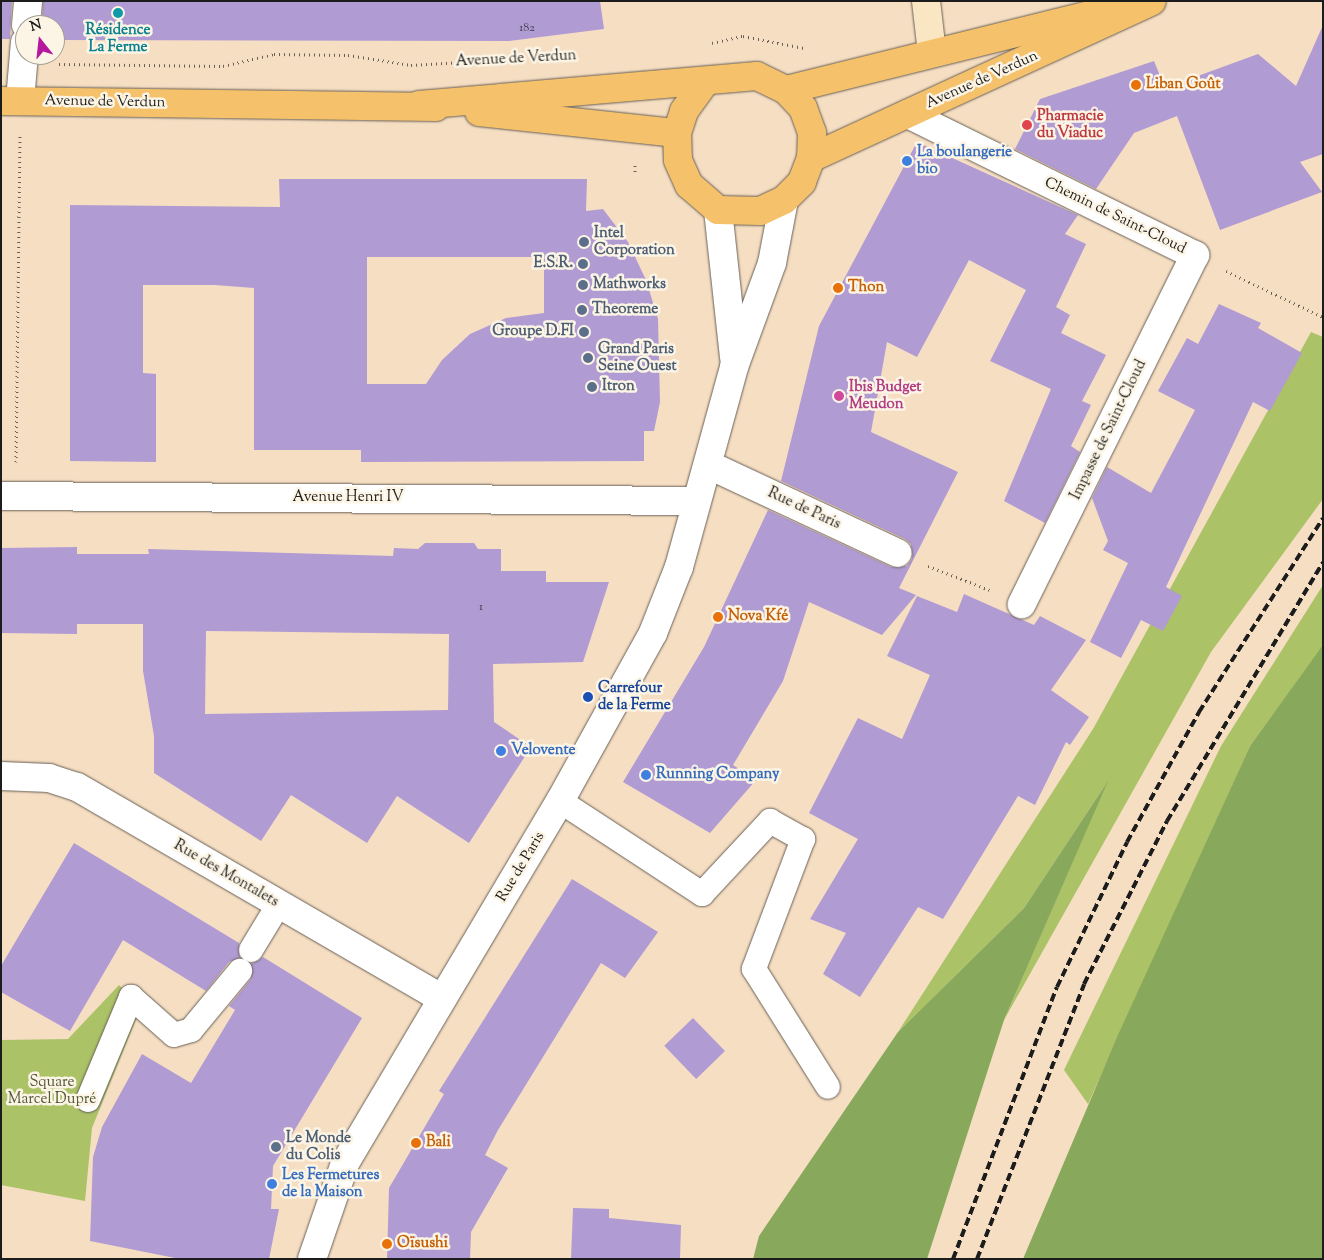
<!DOCTYPE html>
<meta charset="utf-8">
<style>
body{margin:0}
#map{position:relative;width:1324px;height:1260px;overflow:hidden;background:#f6dec3;font-family:"Sorts Mill Goudy",serif}
div>[style]{position:absolute}
.green>*{inset:0;background:#abc267}
.forest>*{inset:0;background:#88a85c}
.building>*{inset:0;background:#b19bd3;transform-origin:0 0}
.path>*{height:3px;margin-top:-1.5px;transform-origin:0;background:repeating-linear-gradient(90deg,#686056 0 1px,transparent 0 5px)}
.roads{filter:drop-shadow(0 0 1px #686056) drop-shadow(0 0 1px #686056)}
.service>*{height:24px;margin:-12px;padding:0 12px;transform-origin:12px;border-radius:12px;background:#fff}
.minor>*{height:28px;margin:-14px;padding:0 14px;transform-origin:14px;border-radius:14px;background:#fff}
.secondary>*{height:28px;margin:-14px;padding:0 14px;transform-origin:14px;border-radius:14px;background:#fbe6c4}
.primary>*{height:28px;margin:-14px;padding:0 14px;transform-origin:14px;border-radius:14px;background:#f5c16b}
.rail>*{height:4px;margin-top:-2px;transform-origin:0;background:repeating-linear-gradient(90deg,#1c1c1c 0 8px,transparent 0 12px)}
.dots>*{width:14px;height:14px;translate:-50% -50%;box-sizing:border-box;border:2px solid #fcf5e5;border-radius:50%}
span{translate:-50% -50%;white-space:nowrap;text-align:center;line-height:1.15;-webkit-text-stroke:5px #fcf5e5;paint-order:stroke}
.number-label{font-size:12px;color:#413c4a}
.number-label span{-webkit-text-stroke-width:0}
.culture-label{font-size:15px;color:#0d838f;font-weight:700}
.street-label{font-size:15px;color:#1c1c1c}
.food-label{font-size:15px;color:#c56008;font-weight:700}
.left{translate:0 -50%;text-align:left}
.health-label{font-size:15px;color:#be3a42;font-weight:700}
.shop-label{font-size:15px;color:#366cbe;font-weight:700}
.service-label{font-size:15px;color:#4e5e75;font-weight:700}
.right{translate:-100% -50%;text-align:right}
.hotel-label{font-size:15px;color:#b23c85;font-weight:700}
.transit-label{font-size:15px;color:#164399;font-weight:700}
.park-label{font-size:15px;color:#4e5636}
.frame{position:absolute;inset:0;border:2px solid #1c1c1c;pointer-events:none}
.north{position:absolute;left:15px;top:15px;width:50px;height:50px;box-sizing:border-box;background:#fcf5e5;border:1px solid #a29e95;border-radius:50%;rotate:344deg;font-size:14px;font-weight:700;line-height:20px;text-align:center;color:#1c1c1c}
.north::after{content:'';display:block;margin:auto;width:18px;height:22px;background:#b5179e;clip-path:polygon(50% 0,100% 100%,50% 72%,0 100%)}
</style>
<div id="map">
<div class="green">
<div style="clip-path:polygon(1311px 332px,1323px 337px,1323px 499px,1211px 652px,1004px 1020px,1106px 784px,1024px 908px,898px 1032px,1093px 729px)"></div>
<div style="clip-path:polygon(1323px 585px,1323px 646px,1250px 746px,1088px 1104px,1064px 1070px,1221px 746px)"></div>
<div style="clip-path:polygon(119px 985px,141px 1007px,92px 1128px,85px 1201px,1px 1185px,1px 1040px,68px 1039px)"></div>
</div>
<div class="forest">
<div style="clip-path:polygon(1323px 645px,1323px 1259px,1023px 1259px,1118px 1035px,1250px 746px)"></div>
<div style="clip-path:polygon(1108px 781px,1004px 1020px,927px 1259px,753px 1259px,759px 1236px,898px 1032px,1024px 908px)"></div>
</div>
<div class="building">
<div style="clip-path:polygon(1px 1px,12px 1px,10px 39px,1px 39px)"></div>
<div style="clip-path:polygon(43px 1px,600px 1px,604px 29px,509px 41px,55px 40px,55px 25px,42px 25px)"></div>
<div style="clip-path:polygon(1323px 25px,1323px 154px,1300px 162px,1322px 192px,1220px 230px,1177px 116px,1134px 133px,1096px 189px,1015px 149px,1040px 99px,1154px 61px,1165px 88px,1258px 54px,1296px 86px)"></div>
<div style="clip-path:polygon(917px 142px,1078px 215px,1065px 234px,1086px 244px,1056px 307px,1070px 315px,1061px 333px,1106px 355px,1082px 401px,1091px 405px,1071px 446px,1080px 452px,1045px 523px,1004px 501px,1051px 389px,990px 361px,1026px 290px,969px 260px,917px 357px,887px 342px,871px 432px,958px 472px,899px 588px,916px 595px,882px 635px,809px 602px,783px 681px,733px 765px,756px 780px,710px 833px,623px 782px,704px 647px,768px 510px,891px 567px,907px 566px,912px 559px,911px 544px,905px 539px,781px 481px,819px 326px)"></div>
<div style="clip-path:polygon(evenodd,279px 179px,587px 179px,586px 211px,603px 209px,628px 242px,646px 280px,658px 319px,660px 402px,654px 431px,644px 431px,644px 461px,361px 462px,361px 450px,254px 450px,254px 288px,215px 285px,143px 285px,143px 373px,156px 374px,156px 462px,70px 461px,70px 205px,280px 207px,279px 179px,367px 257px,544px 257px,544px 313px,506px 318px,470px 334px,442px 360px,426px 384px,367px 384px,367px 257px)"></div>
<div style="clip-path:polygon(1219px 304px,1261px 323px,1258px 328px,1302px 353px,1270px 411px,1253px 402px,1166px 587px,1182px 596px,1163px 631px,1141px 620px,1121px 658px,1090px 642px,1128px 563px,1103px 550px,1108px 541px,1092px 498px,1107px 467px,1151px 493px,1195px 410px,1158px 391px,1187px 338px,1198px 344px)"></div>
<div style="clip-path:polygon(evenodd,425px 543px,474px 543px,478px 549px,501px 549px,501px 571px,546px 571px,546px 582px,609px 582px,583px 662px,493px 664px,494px 722px,531px 747px,469px 843px,397px 796px,367px 843px,291px 795px,261px 841px,154px 773px,154px 736px,143px 671px,143px 624px,77px 624px,77px 634px,1px 633px,1px 548px,77px 547px,77px 554px,149px 554px,148px 549px,393px 556px,394px 548px,418px 549px,425px 543px,206px 631px,449px 634px,448px 710px,205px 714px,206px 631px)"></div>
<div style="clip-path:polygon(964px 594px,1034px 625px,1040px 616px,1086px 640px,1051px 690px,1089px 717px,1070px 745px,1066px 742px,1035px 805px,1018px 796px,943px 919px,918px 907px,860px 997px,823px 974px,846px 933px,810px 919px,858px 839px,809px 813px,858px 718px,902px 739px,930px 675px,887px 656px,917px 596px,957px 612px)"></div>
<div style="clip-path:polygon(74px 843px,239px 943px,240px 958px,229px 962px,206px 991px,123px 940px,70px 1031px,1px 992px,1px 966px)"></div>
<div style="clip-path:polygon(572px 879px,658px 932px,625px 978px,601px 963px,498px 1130px,485px 1155px,508px 1168px,471px 1232px,470px 1259px,387px 1259px,389px 1188px,444px 1094px,439px 1091px)"></div>
<div style="clip-path:polygon(263px 957px,362px 1018px,273px 1166px,271px 1209px,279px 1209px,269px 1259px,180px 1259px,90px 1241px,93px 1157px,102px 1127px,142px 1054px,191px 1083px,235px 1010px,229px 1006px,251px 979px,251px 964px)"></div>
<div style="left:693px;top:1018px;width:46px;height:40px;rotate:46deg"></div>
<div style="clip-path:polygon(573px 1208px,609px 1209px,609px 1218px,681px 1225px,680px 1259px,571px 1259px)"></div>
</div>
<div class="path">
<div style="left:712px;top:43px;width:32px;rotate:-13deg"></div>
<div style="left:743px;top:36px;width:62px;rotate:11.1deg"></div>
<div style="left:59px;top:64px;width:164px;rotate:0.7deg"></div>
<div style="left:223px;top:66px;width:52px;rotate:-13.2deg"></div>
<div style="left:274px;top:54px;width:74px;rotate:0.8deg"></div>
<div style="left:348px;top:55px;width:64px;rotate:9deg"></div>
<div style="left:411px;top:65px;width:104px;rotate:-3.3deg"></div>
<div style="left:635px;top:172px;width:10px;rotate:-90deg"></div>
<div style="left:1226px;top:271px;width:107px;rotate:25.4deg"></div>
<div style="left:16px;top:462px;width:326px;rotate:-89.3deg"></div>
<div style="left:928px;top:566px;width:66px;rotate:21.2deg"></div>
</div>
<div class="roads">
<div class="service">
<div style="left:560px;top:801px;width:170px;rotate:33.2deg"></div>
<div style="left:702px;top:894px;width:100px;rotate:-47deg"></div>
<div style="left:770px;top:821px;width:38px;rotate:29deg"></div>
<div style="left:803px;top:839px;width:139px;rotate:110.7deg"></div>
<div style="left:754px;top:969px;width:139px;rotate:57.9deg"></div>
<div style="left:251px;top:950px;width:54px;rotate:-58.7deg"></div>
<div style="left:88px;top:1100px;width:112px;rotate:-67.3deg"></div>
<div style="left:131px;top:997px;width:57px;rotate:41.5deg"></div>
<div style="left:174px;top:1035px;width:18px;rotate:-16deg"></div>
<div style="left:191px;top:1030px;width:77px;rotate:-50.3deg"></div>
</div>
<div class="minor">
<div style="left:26px;top:25px;width:24px;rotate:-85deg"></div>
<div style="left:20px;top:101px;width:59px;rotate:-85.2deg"></div>
<div style="left:908px;top:114px;width:320px;rotate:26.2deg"></div>
<div style="left:1195px;top:255px;width:390px;rotate:116.4deg"></div>
<div style="left:718px;top:210px;width:148px;rotate:83.8deg"></div>
<div style="left:709px;top:465px;width:208px;rotate:25deg"></div>
<div style="left:1px;top:496px;width:693px;rotate:0.41deg"></div>
<div style="left:1px;top:776px;width:48px;rotate:2.4deg"></div>
<div style="left:49px;top:778px;width:29px;rotate:18deg"></div>
<div style="left:77px;top:787px;width:422px;rotate:30.1deg"></div>
<div style="left:312px;top:1259px;width:102px;rotate:-71deg"></div>
<div style="left:345px;top:1163px;width:421px;rotate:-59.3deg"></div>
<div style="left:560px;top:801px;width:192px;rotate:-61deg"></div>
<div style="left:653px;top:633px;width:71px;rotate:-68.5deg"></div>
<div style="left:679px;top:567px;width:207px;rotate:-74.6deg"></div>
<div style="left:734px;top:367px;width:111px;rotate:-69.9deg"></div>
<div style="left:772px;top:263px;width:64px;rotate:-79.2deg"></div>
</div>
<div class="secondary">
<div style="left:926px;top:1px;width:52px;rotate:83.4deg"></div>
</div>
<div class="primary">
<div style="left:786px;top:90px;width:334px;rotate:-13.9deg"></div>
<div style="left:1px;top:101px;width:435px;rotate:0.8deg"></div>
<div style="left:419px;top:105px;width:339px;rotate:-4.9deg"></div>
<div style="left:757px;top:76px;width:32px;rotate:26deg"></div>
<div style="left:786px;top:90px;width:25px;rotate:47deg"></div>
<div style="left:803px;top:108px;width:27px;rotate:70deg"></div>
<div style="left:812px;top:133px;width:25px;rotate:92deg"></div>
<div style="left:811px;top:158px;width:26px;rotate:111deg"></div>
<div style="left:802px;top:182px;width:25px;rotate:135deg"></div>
<div style="left:784px;top:200px;width:26px;rotate:155deg"></div>
<div style="left:760px;top:211px;width:42px;rotate:-178.6deg"></div>
<div style="left:718px;top:210px;width:38px;rotate:-139deg"></div>
<div style="left:689px;top:185px;width:27px;rotate:-114deg"></div>
<div style="left:678px;top:160px;width:27px;rotate:-92deg"></div>
<div style="left:677px;top:133px;width:23px;rotate:-72deg"></div>
<div style="left:684px;top:111px;width:36px;rotate:-54deg"></div>
<div style="left:479px;top:112px;width:199px;rotate:6.1deg"></div>
<div style="left:811px;top:158px;width:375px;rotate:-24.7deg"></div>
</div>
</div>
<div class="rail">
<div style="left:953px;top:1259px;width:291px;rotate:-69.1deg"></div>
<div style="left:1057px;top:987px;width:161px;rotate:-64.2deg"></div>
<div style="left:1127px;top:842px;width:149px;rotate:-61deg"></div>
<div style="left:1199px;top:712px;width:230px;rotate:-57.4deg"></div>
<div style="left:977px;top:1259px;width:295px;rotate:-68.7deg"></div>
<div style="left:1084px;top:984px;width:183px;rotate:-63deg"></div>
<div style="left:1167px;top:821px;width:302px;rotate:-58.9deg"></div>
</div>
<div class="dots">
<div style="left:118px;top:13px;background:#0f9aa8"></div>
<div style="left:1136px;top:85px;background:#e8710a"></div>
<div style="left:1027px;top:125px;background:#e0444e"></div>
<div style="left:907px;top:161px;background:#3f7fe0"></div>
<div style="left:584px;top:242px;background:#5c6f8a"></div>
<div style="left:583px;top:264px;background:#5c6f8a"></div>
<div style="left:583px;top:285px;background:#5c6f8a"></div>
<div style="left:838px;top:288px;background:#e8710a"></div>
<div style="left:582px;top:310px;background:#5c6f8a"></div>
<div style="left:584px;top:332px;background:#5c6f8a"></div>
<div style="left:588px;top:358px;background:#5c6f8a"></div>
<div style="left:592px;top:387px;background:#5c6f8a"></div>
<div style="left:839px;top:396px;background:#d1479c"></div>
<div style="left:718px;top:617px;background:#e8710a"></div>
<div style="left:588px;top:697px;background:#1a4fb4"></div>
<div style="left:501px;top:751px;background:#3f7fe0"></div>
<div style="left:646px;top:775px;background:#3f7fe0"></div>
<div style="left:416px;top:1143px;background:#e8710a"></div>
<div style="left:276px;top:1147px;background:#5c6f8a"></div>
<div style="left:272px;top:1184px;background:#3f7fe0"></div>
<div style="left:387px;top:1244px;background:#e8710a"></div>
</div>
<div class="number-label">
<span style="left:527px;top:29px">182</span>
<span style="left:481px;top:608px">1</span>
</div>
<div class="culture-label">
<span style="left:118px;top:39px">Résidence<br>La Ferme</span>
</div>
<div class="street-label">
<span style="left:516px;top:59px;rotate:-3deg">Avenue de Verdun</span>
<span style="left:982px;top:80px;rotate:-24deg">Avenue de Verdun</span>
<span style="left:105px;top:102px;rotate:1deg">Avenue de Verdun</span>
<span style="left:1115px;top:216px;rotate:26deg">Chemin de Saint-Cloud</span>
<span style="left:1109px;top:430px;rotate:-64deg">Impasse de Saint-Cloud</span>
<span style="left:348px;top:498px">Avenue Henri IV</span>
<span style="left:804px;top:509px;rotate:25deg">Rue de Paris</span>
<span style="left:521px;top:867px;rotate:-59deg">Rue de Paris</span>
<span style="left:226px;top:874px;rotate:30deg">Rue des Montalets</span>
</div>
<div class="food-label">
<span class="left" style="left:1146px;top:85px">Liban Goût</span>
<span class="left" style="left:848px;top:288px">Thon</span>
<span class="left" style="left:728px;top:617px">Nova Kfé</span>
<span class="left" style="left:426px;top:1143px">Bali</span>
<span class="left" style="left:397px;top:1244px">Oïsushi</span>
</div>
<div class="health-label">
<span class="left" style="left:1037px;top:125px">Pharmacie<br>du Viaduc</span>
</div>
<div class="shop-label">
<span class="left" style="left:917px;top:161px">La boulangerie<br>bio</span>
<span class="left" style="left:511px;top:751px">Velovente</span>
<span class="left" style="left:656px;top:775px">Running Company</span>
<span class="left" style="left:282px;top:1184px">Les Fermetures<br>de la Maison</span>
</div>
<div class="service-label">
<span class="left" style="left:594px;top:242px">Intel<br>Corporation</span>
<span class="right" style="left:573px;top:264px">E.S.R.</span>
<span class="left" style="left:593px;top:285px">Mathworks</span>
<span class="left" style="left:592px;top:310px">Theoreme</span>
<span class="right" style="left:574px;top:332px">Groupe D.FI</span>
<span class="left" style="left:598px;top:358px">Grand Paris<br>Seine Ouest</span>
<span class="left" style="left:602px;top:387px">Itron</span>
<span class="left" style="left:286px;top:1147px">Le Monde<br>du Colis</span>
</div>
<div class="hotel-label">
<span class="left" style="left:849px;top:396px">Ibis Budget<br>Meudon</span>
</div>
<div class="transit-label">
<span class="left" style="left:598px;top:697px">Carrefour<br>de la Ferme</span>
</div>
<div class="park-label">
<span style="left:52px;top:1091px">Square<br>Marcel Dupré</span>
</div>
<div class="frame"></div>
<div class="north">N</div>
</div>
